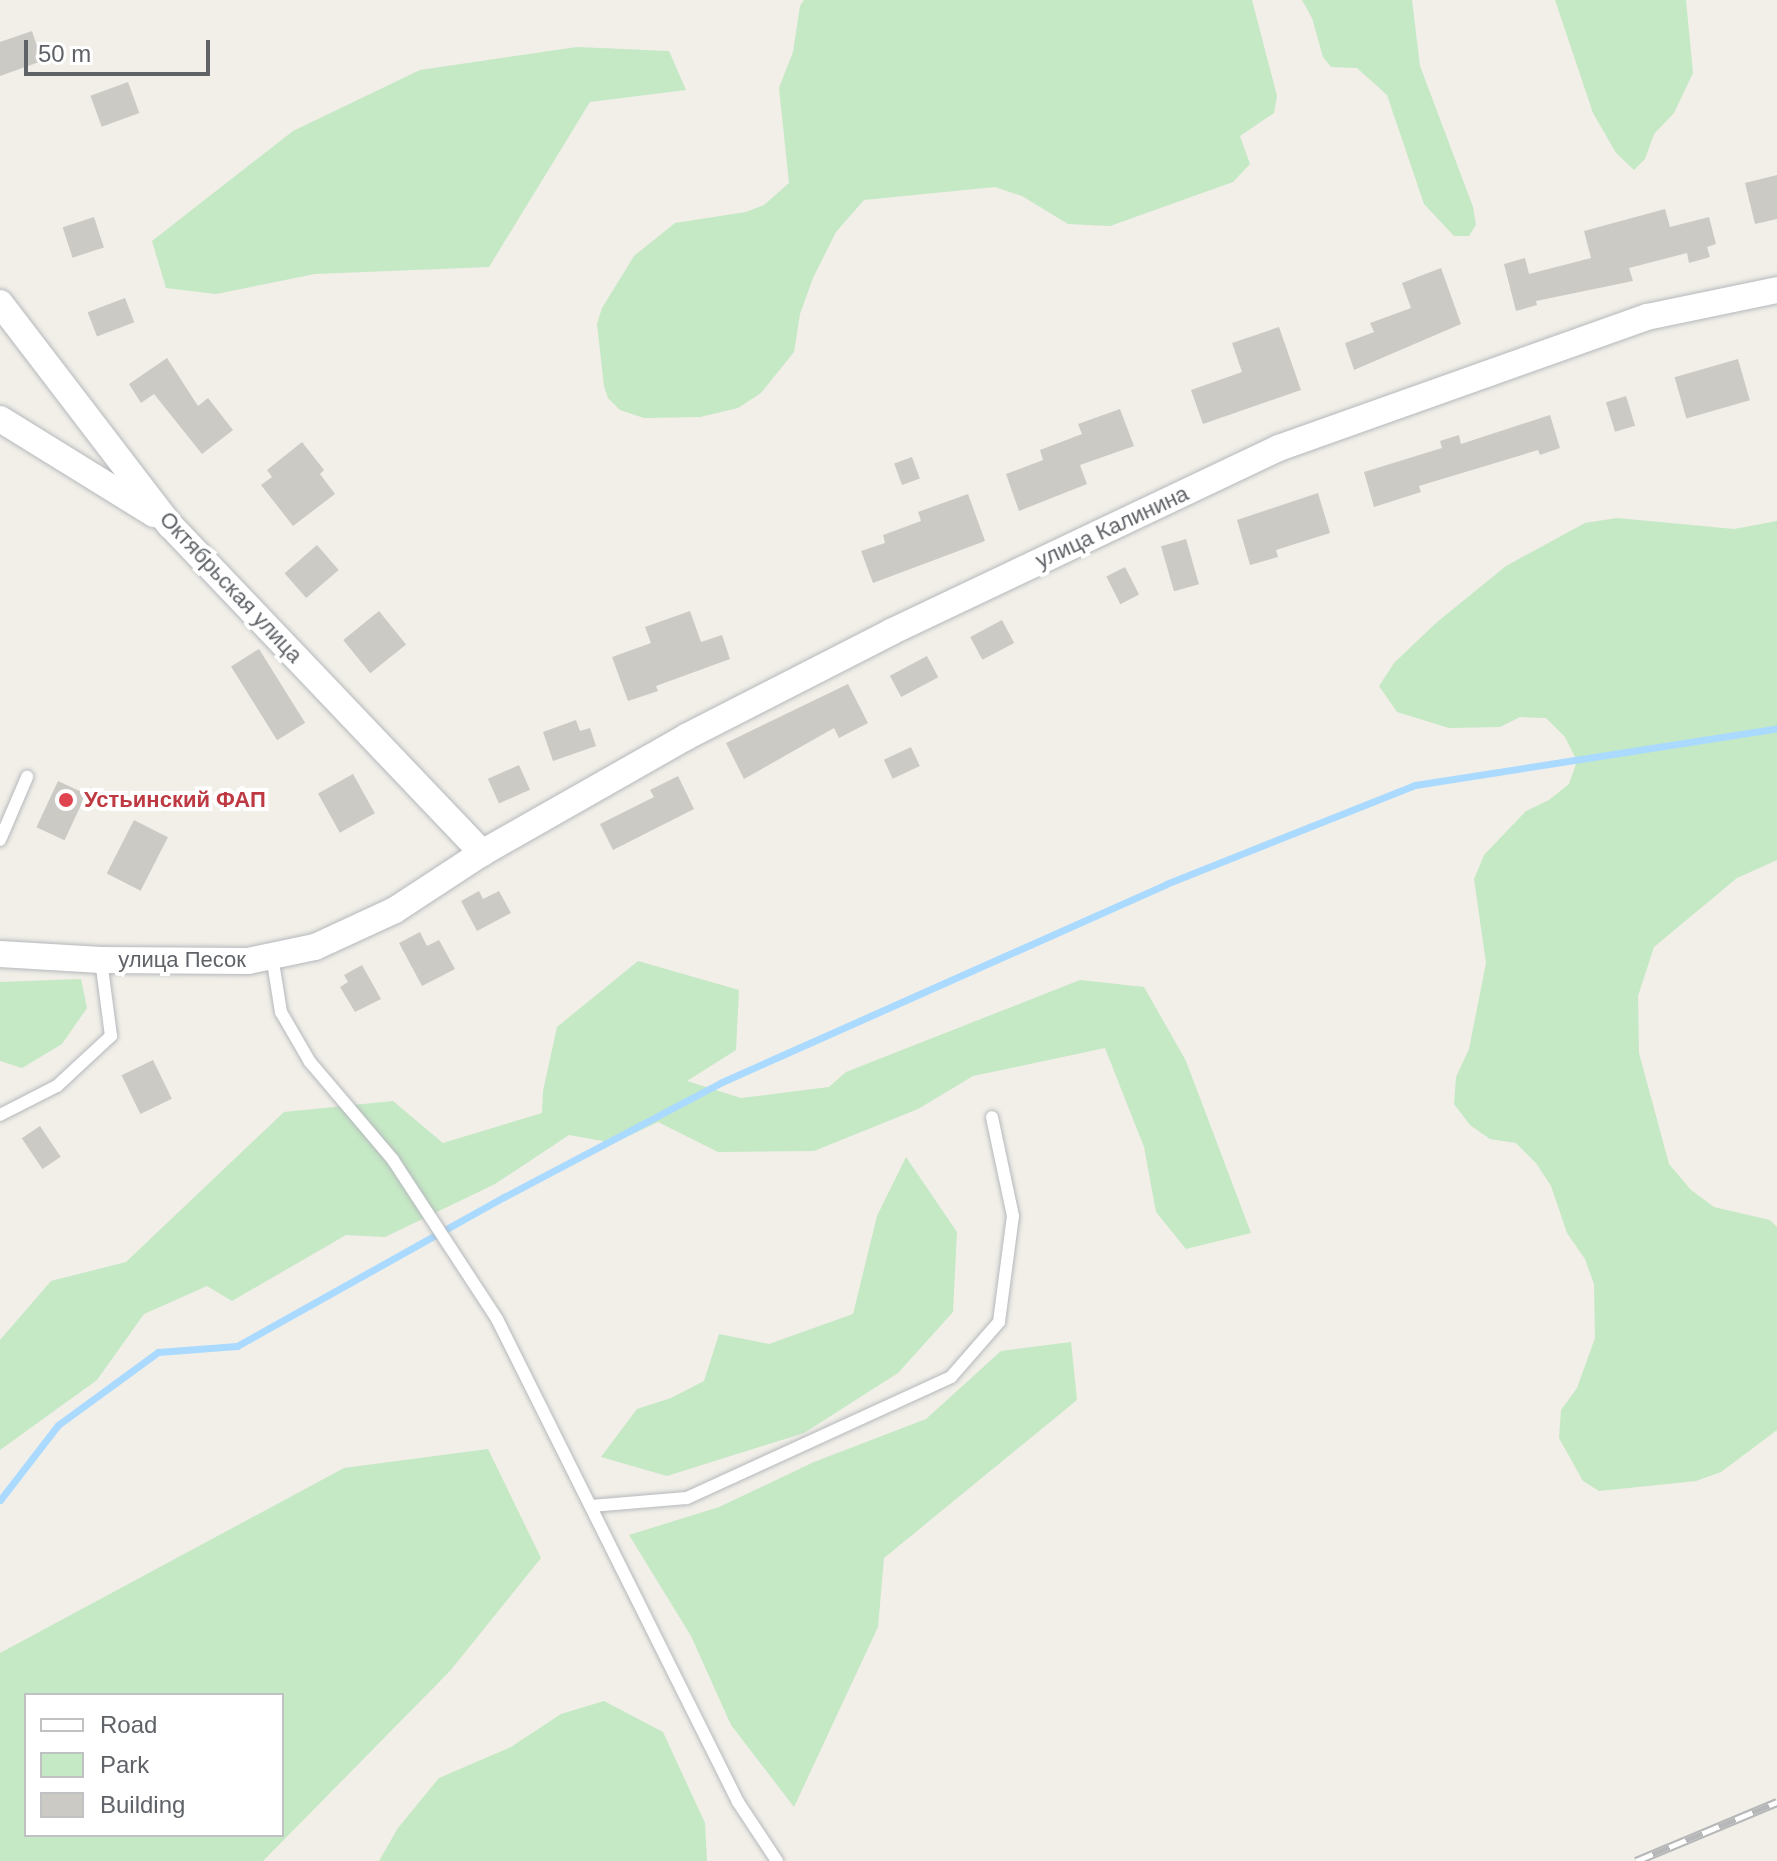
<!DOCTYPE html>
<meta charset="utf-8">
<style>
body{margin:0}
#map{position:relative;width:1777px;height:1861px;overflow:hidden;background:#f1efe8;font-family:Helvetica,sans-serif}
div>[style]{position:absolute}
.green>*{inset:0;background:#c5e8c5}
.stream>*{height:7px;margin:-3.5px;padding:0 3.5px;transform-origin:3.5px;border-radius:3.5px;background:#aadaff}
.building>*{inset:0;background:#cccac5;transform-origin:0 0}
.roads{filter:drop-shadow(0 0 2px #b5b8bc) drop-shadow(0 0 2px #b5b8bc)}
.lane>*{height:12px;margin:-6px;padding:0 6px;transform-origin:6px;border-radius:6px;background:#fff}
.street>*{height:26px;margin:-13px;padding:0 13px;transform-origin:13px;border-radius:13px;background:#fff}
.rail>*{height:9px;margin-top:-4.5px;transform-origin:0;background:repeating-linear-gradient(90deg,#fff 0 18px,#b6b7b8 0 36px);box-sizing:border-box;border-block:2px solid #b6b7b8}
.dots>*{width:22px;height:22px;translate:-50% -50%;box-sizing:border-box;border:4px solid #fff;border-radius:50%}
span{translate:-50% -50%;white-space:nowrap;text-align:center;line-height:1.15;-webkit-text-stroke:8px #fff;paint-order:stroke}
.street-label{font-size:22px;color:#5f6368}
.health-label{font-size:22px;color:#be3a42;font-weight:700}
.left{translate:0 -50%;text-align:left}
.legend{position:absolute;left:24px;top:1693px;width:260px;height:144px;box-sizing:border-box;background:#fff;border:2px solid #bfc1c3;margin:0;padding:10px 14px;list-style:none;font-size:24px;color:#5f6368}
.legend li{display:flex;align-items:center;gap:16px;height:40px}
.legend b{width:40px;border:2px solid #bfc1c3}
.scale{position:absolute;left:24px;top:40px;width:186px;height:36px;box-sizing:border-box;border:4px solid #5f6368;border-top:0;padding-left:10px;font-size:24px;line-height:28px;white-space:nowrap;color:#5f6368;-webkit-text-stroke:6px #fff;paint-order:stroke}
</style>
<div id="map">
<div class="green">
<div style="clip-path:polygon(804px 0,1252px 0,1277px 96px,1274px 113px,1240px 136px,1250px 164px,1233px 182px,1110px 226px,1068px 224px,1022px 196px,995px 187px,864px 200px,836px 232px,813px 278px,800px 314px,794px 352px,761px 393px,738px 408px,700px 417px,644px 418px,620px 410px,608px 398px,604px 386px,597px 324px,602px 308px,634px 256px,675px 223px,746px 212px,764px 205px,789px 183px,779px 88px,793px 52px,800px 6px)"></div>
<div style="clip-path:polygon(1302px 0,1412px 0,1420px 66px,1473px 207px,1476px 225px,1469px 236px,1454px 236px,1424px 204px,1387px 95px,1357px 68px,1331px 67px,1323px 57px,1312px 18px)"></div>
<div style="clip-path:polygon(1555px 0,1686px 0,1693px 73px,1674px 113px,1654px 134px,1645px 159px,1634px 170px,1616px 153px,1593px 113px)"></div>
<div style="clip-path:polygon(577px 47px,669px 51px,686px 90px,590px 102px,489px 267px,315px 274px,216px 294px,166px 288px,152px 241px,293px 131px,420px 70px)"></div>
<div style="clip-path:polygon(1617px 518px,1734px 529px,1777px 521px,1777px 860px,1737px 878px,1654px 947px,1638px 996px,1639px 1053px,1669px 1164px,1691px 1190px,1714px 1207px,1770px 1220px,1777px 1227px,1777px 1430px,1721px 1472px,1696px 1481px,1599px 1491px,1583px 1481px,1559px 1438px,1561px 1410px,1577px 1388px,1595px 1338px,1594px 1284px,1585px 1259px,1567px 1233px,1551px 1186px,1536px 1163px,1516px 1143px,1490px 1139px,1470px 1125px,1454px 1104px,1456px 1077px,1469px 1049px,1486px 963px,1474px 879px,1484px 855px,1526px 811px,1549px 800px,1569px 784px,1577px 761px,1565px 737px,1546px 718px,1520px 717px,1500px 727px,1449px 728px,1397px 712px,1379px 686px,1394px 663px,1436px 623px,1506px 566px,1585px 523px)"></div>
<div style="clip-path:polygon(638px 961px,739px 990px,736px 1050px,687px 1081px,741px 1098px,829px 1087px,846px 1072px,1080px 980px,1144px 987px,1186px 1061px,1251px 1233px,1186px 1249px,1156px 1212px,1144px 1147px,1105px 1048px,973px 1076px,918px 1109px,814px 1151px,718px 1152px,658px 1122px,614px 1143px,569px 1135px,495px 1184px,385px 1237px,346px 1235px,232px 1301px,207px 1286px,144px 1314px,97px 1380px,0 1450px,0 1340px,51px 1281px,126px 1262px,284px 1112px,393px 1101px,443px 1143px,542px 1113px,543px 1091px,557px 1027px)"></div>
<div style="clip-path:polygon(81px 979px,87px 1008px,62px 1044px,22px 1068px,0 1061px,0 982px)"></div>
<div style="clip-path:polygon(906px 1157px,957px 1232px,953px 1312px,898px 1373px,804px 1433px,667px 1476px,601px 1457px,637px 1409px,671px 1398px,704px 1381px,719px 1334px,769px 1344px,853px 1314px,877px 1216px)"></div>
<div style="clip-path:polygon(1071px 1342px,1077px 1400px,884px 1558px,878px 1627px,794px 1807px,731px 1725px,691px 1636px,629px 1535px,719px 1507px,814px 1462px,926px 1419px,1001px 1351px)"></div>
<div style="clip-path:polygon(evenodd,488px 1449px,541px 1558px,450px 1671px,263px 1861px,0 1861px,0 1653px,344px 1468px,488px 1449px,26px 1695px,282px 1695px,282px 1835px,26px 1835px,26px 1695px)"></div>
<div style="clip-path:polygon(604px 1701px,663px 1732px,705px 1823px,707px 1861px,379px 1861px,398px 1828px,439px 1778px,511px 1747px,561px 1714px)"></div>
</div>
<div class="stream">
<div style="left:0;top:1500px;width:95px;rotate:-52.3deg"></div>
<div style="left:58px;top:1425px;width:124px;rotate:-36.1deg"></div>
<div style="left:158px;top:1352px;width:79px;rotate:-4.3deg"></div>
<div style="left:237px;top:1346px;width:306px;rotate:-29.2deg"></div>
<div style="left:504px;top:1197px;width:246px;rotate:-27.8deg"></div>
<div style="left:722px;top:1082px;width:486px;rotate:-24deg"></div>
<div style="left:1166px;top:884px;width:268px;rotate:-21.7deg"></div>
<div style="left:1415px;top:785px;width:366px;rotate:-8.9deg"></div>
</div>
<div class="building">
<div style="clip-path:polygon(32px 31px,42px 61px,0 76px,0 42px)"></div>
<div style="left:128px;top:82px;width:33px;height:40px;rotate:70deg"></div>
<div style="clip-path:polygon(1777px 175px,1777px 219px,1755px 224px,1745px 183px)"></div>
<div style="clip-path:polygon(1665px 209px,1670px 227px,1709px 217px,1716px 244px,1707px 247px,1710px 257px,1689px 263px,1687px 253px,1629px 268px,1633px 281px,1536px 301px,1537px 305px,1516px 311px,1504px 264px,1525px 258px,1529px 274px,1591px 258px,1584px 231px)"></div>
<div style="left:94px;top:217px;width:32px;height:33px;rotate:72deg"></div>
<div style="clip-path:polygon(1441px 268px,1461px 324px,1354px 370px,1345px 343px,1374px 332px,1370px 323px,1411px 308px,1402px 283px)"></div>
<div style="left:125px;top:298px;width:26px;height:40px;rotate:69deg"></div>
<div style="clip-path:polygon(1279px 327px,1301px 390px,1203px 424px,1191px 390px,1242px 372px,1232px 343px)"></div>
<div style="clip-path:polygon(167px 358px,198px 406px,208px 398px,233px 430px,202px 454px,154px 394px,141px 403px,129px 384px)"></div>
<div style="left:1738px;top:359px;width:43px;height:66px;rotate:74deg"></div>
<div style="left:1626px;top:396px;width:31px;height:21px;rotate:73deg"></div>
<div style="clip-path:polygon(1120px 409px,1134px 446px,1080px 465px,1087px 484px,1019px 511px,1006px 474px,1043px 460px,1040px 450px,1082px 434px,1078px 424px)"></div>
<div style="clip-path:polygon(1550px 415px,1560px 448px,1540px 455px,1538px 450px,1419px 486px,1421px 492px,1374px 507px,1364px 472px,1442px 448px,1440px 441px,1459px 435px,1461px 444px)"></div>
<div style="clip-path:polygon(302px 442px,324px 470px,320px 474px,335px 494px,293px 526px,261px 485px,272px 477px,267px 470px)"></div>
<div style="left:912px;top:457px;width:23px;height:19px;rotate:70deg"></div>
<div style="clip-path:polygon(1318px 493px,1330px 533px,1276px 550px,1278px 557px,1250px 565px,1237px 520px)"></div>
<div style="clip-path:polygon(968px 494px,985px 541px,873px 583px,861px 551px,885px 543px,883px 535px,921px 521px,918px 512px)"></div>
<div style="left:1186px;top:539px;width:47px;height:26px;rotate:74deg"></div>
<div style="left:317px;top:545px;width:33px;height:43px;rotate:49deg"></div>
<div style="left:1125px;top:567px;width:31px;height:21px;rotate:63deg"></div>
<div style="left:379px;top:611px;width:43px;height:46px;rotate:51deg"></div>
<div style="clip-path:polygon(690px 611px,701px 642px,722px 635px,730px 659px,656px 686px,658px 691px,628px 701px,612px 657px,651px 643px,645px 627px)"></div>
<div style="left:1002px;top:620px;width:26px;height:36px;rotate:62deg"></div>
<div style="left:259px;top:649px;width:87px;height:33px;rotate:58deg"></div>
<div style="left:927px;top:656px;width:24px;height:42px;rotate:62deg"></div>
<div style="clip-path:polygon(848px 684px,868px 723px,839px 738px,834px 728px,744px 779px,726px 743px)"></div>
<div style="clip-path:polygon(576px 720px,580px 731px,590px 728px,596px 746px,553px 761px,543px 732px)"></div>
<div style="left:911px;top:747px;width:21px;height:30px;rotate:65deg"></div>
<div style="left:519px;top:765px;width:27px;height:34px;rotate:66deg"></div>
<div style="left:353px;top:774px;width:45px;height:40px;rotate:61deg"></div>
<div style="clip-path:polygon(678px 776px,694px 809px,613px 850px,600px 824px,654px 797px,650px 790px)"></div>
<div style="left:58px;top:781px;width:31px;height:51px;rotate:25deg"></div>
<div style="left:134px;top:820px;width:38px;height:60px;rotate:27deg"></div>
<div style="clip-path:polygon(479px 891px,483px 899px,499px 891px,511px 913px,477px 931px,461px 901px)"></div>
<div style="clip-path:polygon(420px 932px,427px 946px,439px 940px,455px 969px,422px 986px,399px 943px)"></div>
<div style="clip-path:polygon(362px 965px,381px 999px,355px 1012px,340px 987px,348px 982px,344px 975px)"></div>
<div style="left:153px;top:1060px;width:43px;height:35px;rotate:64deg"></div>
<div style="left:40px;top:1126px;width:37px;height:22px;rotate:56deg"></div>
</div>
<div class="roads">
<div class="lane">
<div style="left:0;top:840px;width:69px;rotate:-66.8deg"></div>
<div style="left:272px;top:956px;width:57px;rotate:80.9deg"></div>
<div style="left:281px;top:1012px;width:58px;rotate:59.9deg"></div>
<div style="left:310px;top:1062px;width:128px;rotate:49.7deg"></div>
<div style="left:393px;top:1160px;width:190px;rotate:56.8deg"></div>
<div style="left:497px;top:1319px;width:540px;rotate:63.48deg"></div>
<div style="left:738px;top:1802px;width:71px;rotate:56.5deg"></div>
<div style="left:0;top:1115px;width:64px;rotate:-27deg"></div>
<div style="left:57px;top:1086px;width:74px;rotate:-42.8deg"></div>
<div style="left:111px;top:1036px;width:77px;rotate:-97.5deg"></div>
<div style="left:591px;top:1506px;width:96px;rotate:-4.8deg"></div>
<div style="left:687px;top:1498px;width:290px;rotate:-24.6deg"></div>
<div style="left:951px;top:1377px;width:73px;rotate:-48.9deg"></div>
<div style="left:999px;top:1322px;width:107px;rotate:-82.5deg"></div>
<div style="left:1013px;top:1216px;width:101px;rotate:-102deg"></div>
</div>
<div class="street">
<div style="left:0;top:303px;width:280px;rotate:52.6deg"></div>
<div style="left:170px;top:525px;width:453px;rotate:46.4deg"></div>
<div style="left:0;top:419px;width:181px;rotate:31.7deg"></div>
<div style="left:0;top:954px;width:101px;rotate:3.4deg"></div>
<div style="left:101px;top:960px;width:147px;rotate:0.4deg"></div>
<div style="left:248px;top:961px;width:68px;rotate:-11.8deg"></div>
<div style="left:315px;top:947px;width:88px;rotate:-24.8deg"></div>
<div style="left:395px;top:910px;width:104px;rotate:-33.2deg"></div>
<div style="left:482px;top:853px;width:235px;rotate:-29.6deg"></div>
<div style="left:686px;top:737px;width:230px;rotate:-27.1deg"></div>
<div style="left:891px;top:632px;width:429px;rotate:-25.4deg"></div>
<div style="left:1279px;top:448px;width:391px;rotate:-19.6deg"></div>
<div style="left:1647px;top:317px;width:133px;rotate:-11.7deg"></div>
</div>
</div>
<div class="rail">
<div style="left:1636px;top:1861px;width:153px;rotate:-22.7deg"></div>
</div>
<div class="dots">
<div style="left:66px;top:800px;background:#e0444e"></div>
</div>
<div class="street-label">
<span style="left:1112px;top:527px;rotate:-25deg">улица Калинина</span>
<span style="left:231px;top:587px;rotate:47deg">Октябрьская улица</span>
<span style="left:182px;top:960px">улица Песок</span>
</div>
<div class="health-label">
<span class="left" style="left:84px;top:800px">Устьинский ФАП</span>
</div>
<ul class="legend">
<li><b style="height:10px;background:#fff"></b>Road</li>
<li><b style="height:22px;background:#c5e8c5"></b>Park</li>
<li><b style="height:22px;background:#cccac5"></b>Building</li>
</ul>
<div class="scale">50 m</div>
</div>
